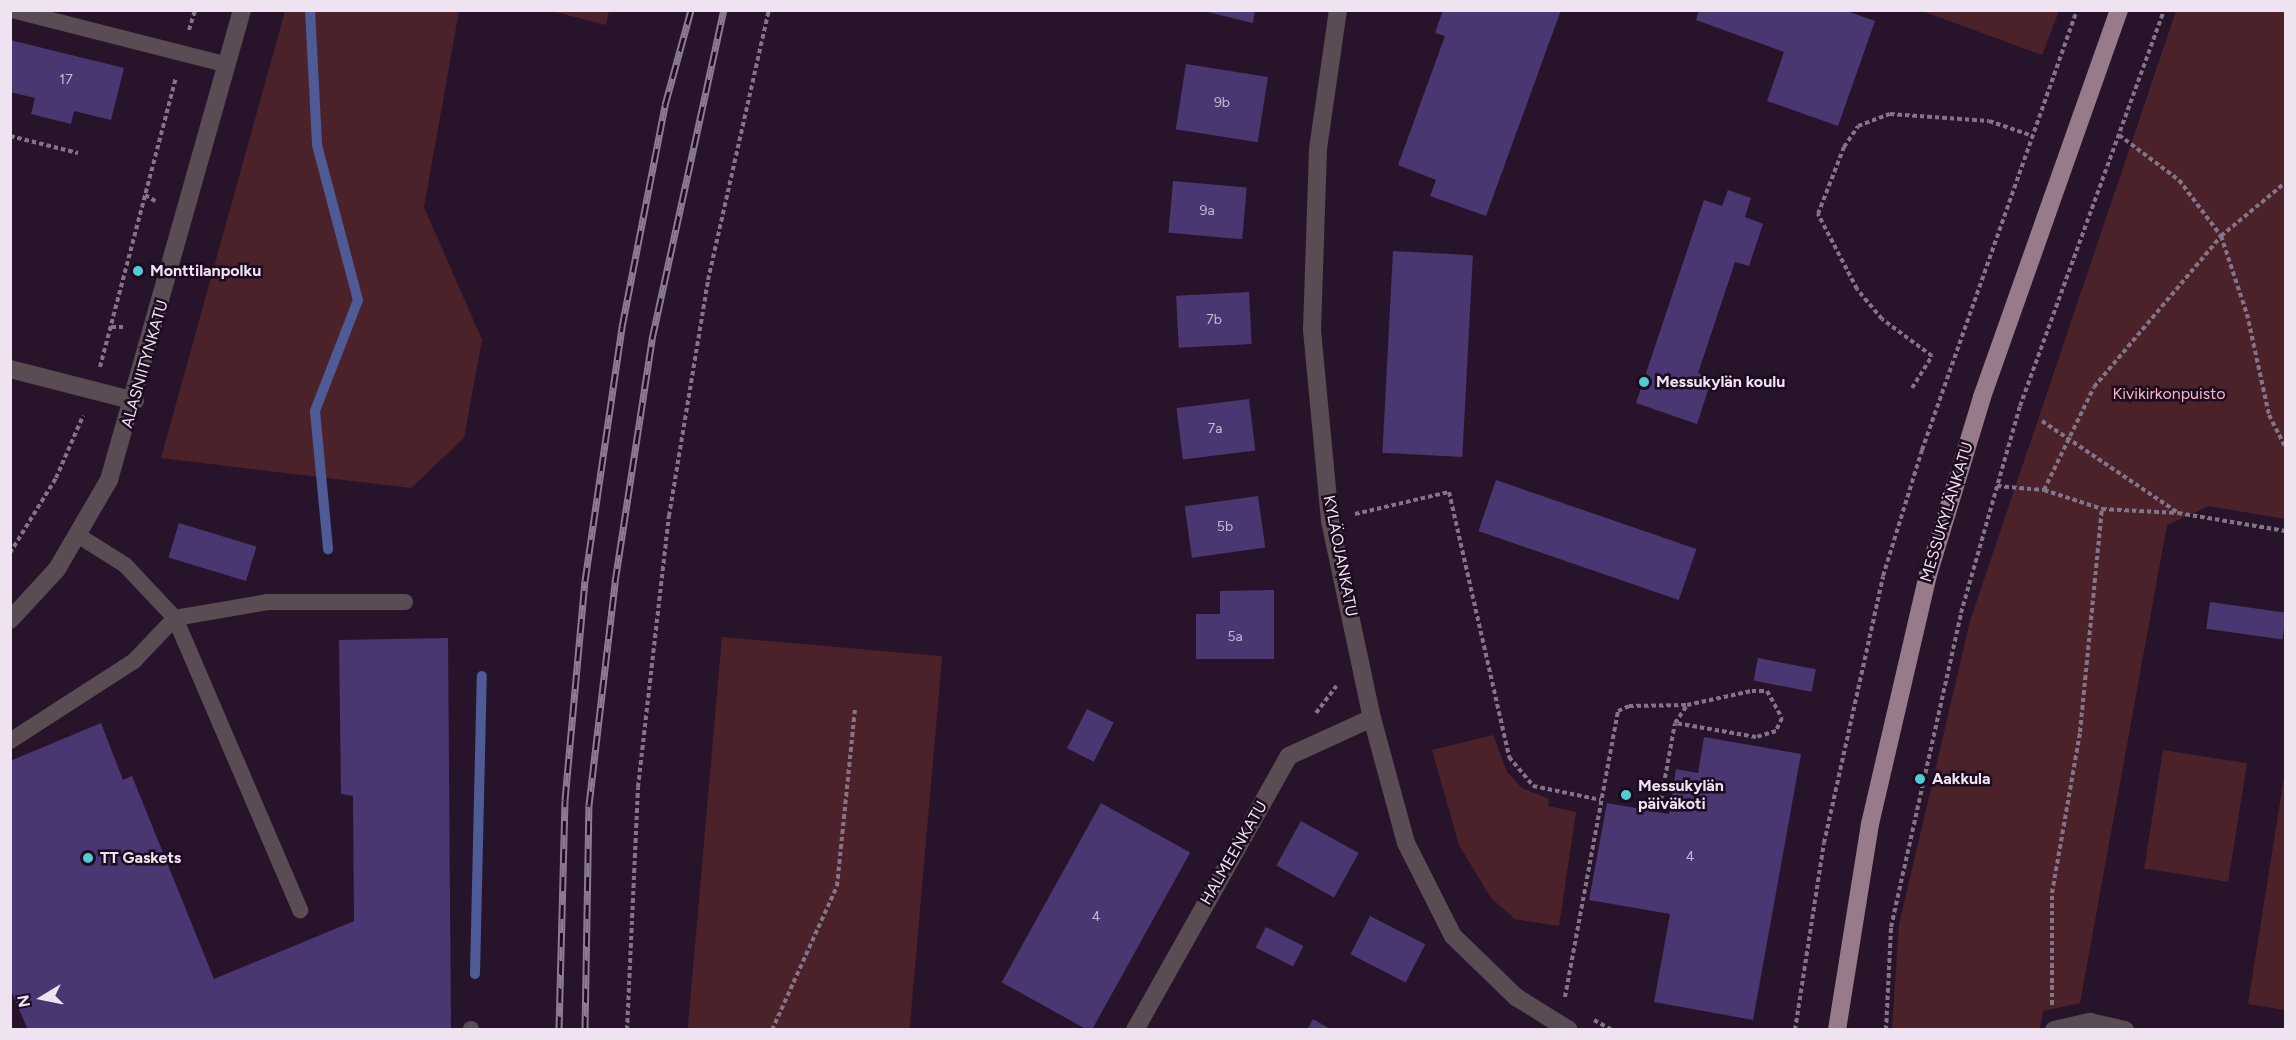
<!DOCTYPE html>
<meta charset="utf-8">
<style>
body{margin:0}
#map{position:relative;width:2296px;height:1040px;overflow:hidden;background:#27142a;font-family:Figtree,sans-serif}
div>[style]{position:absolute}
.green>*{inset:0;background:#4c222a;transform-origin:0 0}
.stream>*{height:10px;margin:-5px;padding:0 5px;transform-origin:5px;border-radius:5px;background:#4f5b97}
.building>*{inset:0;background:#4a3670;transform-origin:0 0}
.path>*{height:4px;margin-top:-2px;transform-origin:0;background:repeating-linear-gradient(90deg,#847487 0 4.5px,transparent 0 7.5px)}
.service>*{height:16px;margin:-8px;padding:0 8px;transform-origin:8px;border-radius:8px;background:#5a4c53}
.minor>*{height:18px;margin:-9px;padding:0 9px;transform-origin:9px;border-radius:9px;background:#5a4c53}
.tertiary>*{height:18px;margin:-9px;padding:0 9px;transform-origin:9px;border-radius:9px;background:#5a4c53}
.primary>*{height:18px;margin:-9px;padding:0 9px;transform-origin:9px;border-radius:9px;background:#987b8a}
.rail>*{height:7px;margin-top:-3.5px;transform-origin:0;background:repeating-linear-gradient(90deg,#1d0b20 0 14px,#8c7c8f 0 28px);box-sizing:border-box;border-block:2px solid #8c7c8f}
.dots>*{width:16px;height:16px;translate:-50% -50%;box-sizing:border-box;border:3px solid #1d0b20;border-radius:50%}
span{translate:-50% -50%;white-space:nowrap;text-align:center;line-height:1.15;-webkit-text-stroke:5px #1d0b20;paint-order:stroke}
.number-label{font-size:14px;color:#c6b8d2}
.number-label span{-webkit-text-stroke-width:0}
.poi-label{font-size:16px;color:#efe3f2;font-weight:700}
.left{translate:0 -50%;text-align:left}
.street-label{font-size:16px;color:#efe3f2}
.park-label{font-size:16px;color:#f9b8c2}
.frame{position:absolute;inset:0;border:12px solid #efe3f2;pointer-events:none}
.north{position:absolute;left:12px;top:968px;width:60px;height:60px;-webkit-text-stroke:4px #1d0b20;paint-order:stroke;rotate:260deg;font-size:16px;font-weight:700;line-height:24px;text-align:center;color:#efe3f2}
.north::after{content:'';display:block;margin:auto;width:21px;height:27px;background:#efe3f2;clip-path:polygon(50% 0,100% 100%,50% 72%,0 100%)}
</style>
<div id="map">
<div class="green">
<div style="clip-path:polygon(285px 11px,459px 11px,424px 207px,482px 340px,464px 438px,411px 488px,161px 458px)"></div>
<div style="clip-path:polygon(552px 11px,609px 10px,609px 11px,606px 25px)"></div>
<div style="clip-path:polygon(1922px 11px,2059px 10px,2059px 11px,2042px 55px)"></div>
<div style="clip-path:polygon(2176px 11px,2285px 11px,2285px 519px,2209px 506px,2167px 525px,2080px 1003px,2043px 1011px,2040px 1029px,1892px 1029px,1899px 925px,1970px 621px)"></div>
<div style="left:722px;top:637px;width:221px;height:394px;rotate:5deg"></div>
<div style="clip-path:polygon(1493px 735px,1507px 772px,1522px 788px,1549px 799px,1548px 806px,1576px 812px,1559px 926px,1515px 919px,1491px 898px,1459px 845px,1432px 750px)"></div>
<div style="left:2163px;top:750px;width:85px;height:120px;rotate:9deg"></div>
<div style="clip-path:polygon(2285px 771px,2286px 1010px,2285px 1010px,2248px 1004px)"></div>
</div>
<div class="stream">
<div style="left:310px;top:10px;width:135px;rotate:87deg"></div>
<div style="left:317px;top:145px;width:160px;rotate:75.2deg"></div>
<div style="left:358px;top:300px;width:119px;rotate:111.2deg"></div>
<div style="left:315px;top:411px;width:139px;rotate:84.6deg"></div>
<div style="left:475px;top:974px;width:298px;rotate:-88.7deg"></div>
</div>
<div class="building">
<div style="clip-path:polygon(1199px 10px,1255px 10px,1253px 23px)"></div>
<div style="clip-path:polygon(1443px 10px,1561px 10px,1486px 216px,1430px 196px,1436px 180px,1398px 165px,1445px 36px,1435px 33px)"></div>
<div style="clip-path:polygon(1699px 10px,1844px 10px,1875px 21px,1838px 126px,1767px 101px,1784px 52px,1696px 20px)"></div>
<div style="clip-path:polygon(10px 40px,124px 68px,111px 120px,74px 111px,71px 124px,31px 114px,35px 98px,10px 92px)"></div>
<div style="left:1186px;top:64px;width:83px;height:66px;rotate:9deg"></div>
<div style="left:1173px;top:181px;width:74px;height:52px;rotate:5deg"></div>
<div style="clip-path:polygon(1728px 190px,1751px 198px,1745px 217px,1763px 224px,1749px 266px,1735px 262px,1698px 373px,1712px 378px,1697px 424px,1636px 403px,1704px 200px,1722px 206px)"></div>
<div style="left:1393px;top:251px;width:80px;height:202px;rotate:3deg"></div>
<div style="left:1249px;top:292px;width:52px;height:73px;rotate:87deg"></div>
<div style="left:1249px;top:399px;width:52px;height:73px;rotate:83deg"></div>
<div style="left:1496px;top:480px;width:212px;height:54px;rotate:19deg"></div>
<div style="left:1258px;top:496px;width:52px;height:74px;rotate:82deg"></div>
<div style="left:179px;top:523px;width:81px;height:36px;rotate:17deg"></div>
<div style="clip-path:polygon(1274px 590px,1274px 659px,1196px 659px,1196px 614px,1220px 614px,1220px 591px)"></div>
<div style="left:2210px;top:602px;width:77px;height:27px;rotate:8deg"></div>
<div style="clip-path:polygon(448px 638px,451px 1030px,28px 1030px,10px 988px,10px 761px,101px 723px,123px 780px,132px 776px,214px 979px,354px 921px,353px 796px,341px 794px,339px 640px)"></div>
<div style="left:1758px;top:658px;width:59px;height:23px;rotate:11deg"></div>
<div style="left:1087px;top:709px;width:30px;height:44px;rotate:27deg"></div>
<div style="clip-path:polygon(1704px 737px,1801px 754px,1753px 1020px,1654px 1002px,1670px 914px,1589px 900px,1607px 803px,1669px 814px,1676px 769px,1698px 773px)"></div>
<div style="left:1101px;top:803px;width:102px;height:205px;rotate:29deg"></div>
<div style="left:1301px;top:821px;width:66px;height:51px;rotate:29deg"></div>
<div style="left:1370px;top:916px;width:62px;height:43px;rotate:27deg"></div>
<div style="left:1266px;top:927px;width:42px;height:23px;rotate:27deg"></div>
<div style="clip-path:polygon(1313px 1019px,1332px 1030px,1307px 1030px)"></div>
</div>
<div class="path">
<div style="left:189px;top:30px;width:21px;rotate:-73deg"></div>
<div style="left:2119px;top:135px;width:75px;rotate:36.9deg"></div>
<div style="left:2179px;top:180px;width:70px;rotate:53.1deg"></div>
<div style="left:2221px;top:236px;width:82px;rotate:71.6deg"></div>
<div style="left:2247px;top:314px;width:103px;rotate:77.7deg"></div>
<div style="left:2269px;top:415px;width:37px;rotate:63deg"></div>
<div style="left:10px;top:136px;width:70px;rotate:14deg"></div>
<div style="left:145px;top:195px;width:14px;rotate:30deg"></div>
<div style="left:111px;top:327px;width:12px"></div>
<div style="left:100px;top:367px;width:299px;rotate:-75.3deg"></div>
<div style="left:1912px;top:388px;width:38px;rotate:-58deg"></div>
<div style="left:1932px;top:356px;width:62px;rotate:-143.5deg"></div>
<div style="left:1882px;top:319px;width:39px;rotate:-130deg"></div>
<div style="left:1857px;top:289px;width:85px;rotate:-117.5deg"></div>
<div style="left:1818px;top:214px;width:72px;rotate:-68.8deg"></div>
<div style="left:1844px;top:147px;width:25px;rotate:-56deg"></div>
<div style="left:1858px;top:126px;width:34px;rotate:-21deg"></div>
<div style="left:1890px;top:114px;width:99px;rotate:4deg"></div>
<div style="left:1989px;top:121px;width:46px;rotate:18.8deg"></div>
<div style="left:2042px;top:421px;width:163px;rotate:34deg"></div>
<div style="left:1997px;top:486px;width:47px;rotate:4.9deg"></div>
<div style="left:2044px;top:490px;width:61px;rotate:18.1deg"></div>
<div style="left:2102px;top:509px;width:76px;rotate:3deg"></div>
<div style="left:2178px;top:513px;width:109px;rotate:9.5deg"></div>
<div style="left:2044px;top:490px;width:114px;rotate:-64.1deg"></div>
<div style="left:2094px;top:387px;width:197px;rotate:-49.9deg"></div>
<div style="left:2221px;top:236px;width:85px;rotate:-39.7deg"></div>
<div style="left:1355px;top:514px;width:97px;rotate:-13.2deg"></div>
<div style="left:1449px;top:492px;width:272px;rotate:77.2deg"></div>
<div style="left:1509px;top:757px;width:38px;rotate:50deg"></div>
<div style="left:1533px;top:786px;width:69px;rotate:11.6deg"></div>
<div style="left:10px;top:553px;width:88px;rotate:-58.5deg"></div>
<div style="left:56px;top:478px;width:68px;rotate:-66.5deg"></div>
<div style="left:1316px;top:713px;width:34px;rotate:-53deg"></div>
<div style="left:1661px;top:800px;width:78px;rotate:-79.7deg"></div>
<div style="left:1565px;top:997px;width:291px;rotate:-79.5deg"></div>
<div style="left:1618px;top:711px;width:12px;rotate:-24deg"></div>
<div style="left:1629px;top:706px;width:58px;rotate:-1deg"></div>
<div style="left:1687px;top:705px;width:66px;rotate:-12.2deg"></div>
<div style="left:1752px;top:691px;width:15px"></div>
<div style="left:1767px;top:691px;width:31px;rotate:61deg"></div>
<div style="left:1782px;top:718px;width:14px;rotate:115deg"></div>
<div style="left:1776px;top:731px;width:21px;rotate:163deg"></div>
<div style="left:1756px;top:737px;width:82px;rotate:-170.2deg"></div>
<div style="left:1675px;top:723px;width:22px;rotate:-56deg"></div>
<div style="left:2052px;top:1005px;width:112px;rotate:-90deg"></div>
<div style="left:2052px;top:893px;width:163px;rotate:-80.1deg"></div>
<div style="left:2080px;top:732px;width:224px;rotate:-84.4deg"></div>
<div style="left:1594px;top:1020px;width:21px;rotate:29deg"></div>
<div style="left:627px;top:1030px;width:243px;rotate:-87.4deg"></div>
<div style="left:638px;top:787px;width:273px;rotate:-83.5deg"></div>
<div style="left:669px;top:516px;width:239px;rotate:-80.6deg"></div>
<div style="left:708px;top:280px;width:277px;rotate:-77.3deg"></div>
<div style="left:772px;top:1030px;width:158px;rotate:-65.7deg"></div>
<div style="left:837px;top:886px;width:178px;rotate:-84.2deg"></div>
<div style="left:1795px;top:1030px;width:189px;rotate:-81.2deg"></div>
<div style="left:1824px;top:843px;width:273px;rotate:-77.5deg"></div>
<div style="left:1883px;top:576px;width:132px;rotate:-72.8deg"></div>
<div style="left:1922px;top:450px;width:467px;rotate:-70.6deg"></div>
<div style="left:1886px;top:1030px;width:103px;rotate:-87.2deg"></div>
<div style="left:1891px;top:927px;width:322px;rotate:-77.4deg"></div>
<div style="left:1961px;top:613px;width:215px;rotate:-74.1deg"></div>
<div style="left:2020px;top:406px;width:421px;rotate:-70deg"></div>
</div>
<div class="service">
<div style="left:12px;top:10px;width:222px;rotate:14.3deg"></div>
<div style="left:79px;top:536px;width:54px;rotate:32.2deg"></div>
<div style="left:125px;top:565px;width:73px;rotate:46.7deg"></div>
<div style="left:175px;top:618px;width:318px;rotate:66.8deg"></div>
<div style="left:10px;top:741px;width:148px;rotate:-32.8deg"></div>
<div style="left:134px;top:661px;width:59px;rotate:-46.4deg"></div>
<div style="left:175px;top:618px;width:94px;rotate:-9.8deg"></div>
<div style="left:268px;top:602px;width:137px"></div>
<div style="left:471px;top:1030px;width:1px;rotate:-90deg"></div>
</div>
<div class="minor">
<div style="left:1338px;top:10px;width:140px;rotate:98.2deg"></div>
<div style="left:1318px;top:149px;width:181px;rotate:91.9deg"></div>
<div style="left:1312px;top:330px;width:192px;rotate:84.6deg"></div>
<div style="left:1330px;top:521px;width:201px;rotate:78deg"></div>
<div style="left:1372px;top:718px;width:130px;rotate:74.8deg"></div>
<div style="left:1406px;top:843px;width:104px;rotate:63.2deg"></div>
<div style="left:1453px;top:936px;width:88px;rotate:44.1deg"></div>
<div style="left:1516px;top:997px;width:62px;rotate:31.9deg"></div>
<div style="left:10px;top:369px;width:129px;rotate:14.4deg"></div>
<div style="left:1135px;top:1030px;width:314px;rotate:-60.7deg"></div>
<div style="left:1289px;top:756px;width:91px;rotate:-24.6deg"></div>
<div style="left:2054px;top:1030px;width:37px;rotate:-13deg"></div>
<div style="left:2090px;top:1022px;width:36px;rotate:13deg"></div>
</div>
<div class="tertiary">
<div style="left:10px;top:620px;width:69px;rotate:-47.3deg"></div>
<div style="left:57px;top:569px;width:103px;rotate:-59.7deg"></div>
<div style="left:109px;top:480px;width:488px;rotate:-74.2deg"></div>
</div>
<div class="primary">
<div style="left:1837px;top:1030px;width:209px;rotate:-80.9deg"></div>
<div style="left:1870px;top:824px;width:256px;rotate:-76.9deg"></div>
<div style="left:1928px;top:575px;width:186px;rotate:-73.1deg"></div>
<div style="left:1982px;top:397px;width:411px;rotate:-70.5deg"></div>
</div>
<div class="rail">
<div style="left:559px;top:1030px;width:230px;rotate:-88.5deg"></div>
<div style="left:565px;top:800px;width:220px;rotate:-84.8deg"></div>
<div style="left:585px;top:581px;width:257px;rotate:-81.7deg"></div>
<div style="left:622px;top:327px;width:226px;rotate:-79deg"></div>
<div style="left:665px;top:105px;width:98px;rotate:-74.7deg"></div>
<div style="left:585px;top:1030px;width:225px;rotate:-89deg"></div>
<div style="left:589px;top:805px;width:225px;rotate:-83.3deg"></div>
<div style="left:615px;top:582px;width:246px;rotate:-81.3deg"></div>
<div style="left:652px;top:339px;width:337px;rotate:-77.7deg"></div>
</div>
<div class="dots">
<div style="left:138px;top:271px;background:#51ccd4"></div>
<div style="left:1644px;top:382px;background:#51ccd4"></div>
<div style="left:1920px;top:779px;background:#51ccd4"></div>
<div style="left:1626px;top:795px;background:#51ccd4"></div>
<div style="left:88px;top:858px;background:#51ccd4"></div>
</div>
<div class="number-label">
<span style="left:66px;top:80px">17</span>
<span style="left:1222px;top:103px">9b</span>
<span style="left:1207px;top:211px">9a</span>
<span style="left:1214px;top:320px">7b</span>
<span style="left:1215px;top:429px">7a</span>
<span style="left:1225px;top:527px">5b</span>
<span style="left:1235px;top:637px">5a</span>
<span style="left:1690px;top:857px">4</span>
<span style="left:1096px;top:917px">4</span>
</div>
<div class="poi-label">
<span class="left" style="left:150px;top:271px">Monttilanpolku</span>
<span class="left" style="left:1656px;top:382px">Messukylän koulu</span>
<span class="left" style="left:1932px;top:779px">Aakkula</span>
<span class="left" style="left:1638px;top:795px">Messukylän<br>päiväkoti</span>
<span class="left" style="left:100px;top:858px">TT Gaskets</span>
</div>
<div class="street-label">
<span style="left:145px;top:364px;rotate:-74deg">ALASNIITYNKATU</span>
<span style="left:1947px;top:512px;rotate:-73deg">MESSUKYLÄNKATU</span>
<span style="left:1340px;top:556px;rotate:79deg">KYLÄOJANKATU</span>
<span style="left:1234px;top:853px;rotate:-60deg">HALMEENKATU</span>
</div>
<div class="park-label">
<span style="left:2169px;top:394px">Kivikirkonpuisto</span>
</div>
<div class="frame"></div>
<div class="north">N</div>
</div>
